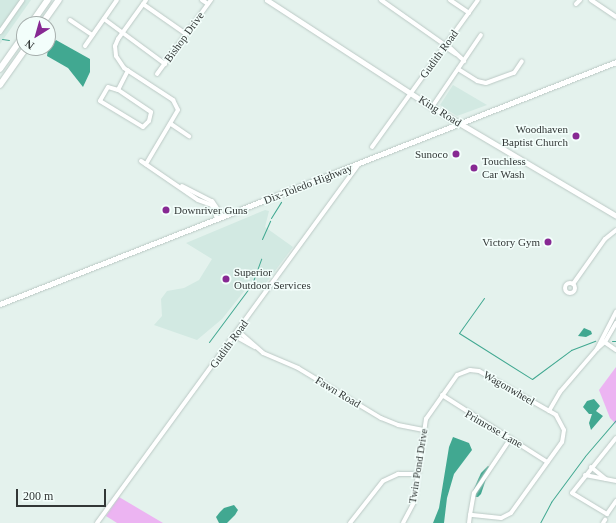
<!DOCTYPE html>
<style>
body{margin:0}
#map{position:relative;width:616px;height:523px;overflow:hidden;background:#e4f2ed;font-family:Georgia,serif}
div>[style]{position:absolute}
.built>*{inset:0;background:#d2e9e2}
.green>*{inset:0;background:#ecb4f2}
.water>*{inset:0;background:#41a891}
.stream>*{height:1px;margin:-0.5px;padding:0 0.5px;transform-origin:0.5px;border-radius:0.5px;background:#41a891}
.roads{filter:drop-shadow(0 0 1px #bbc9c5) drop-shadow(0 0 1px #bbc9c5)}
.minor>*{height:4px;margin:-2px;padding:0 2px;transform-origin:2px;border-radius:2px;background:#fff}
.minor>.ring{margin:-2px;padding:0;box-sizing:content-box;background:none;border:4px solid #fff;border-radius:50%}
.major>*{height:5px;margin:-2.5px;padding:0 2.5px;transform-origin:2.5px;border-radius:2.5px;background:#fff}
.highway>*{height:5.5px;margin:-2.75px;padding:0 2.75px;transform-origin:2.75px;border-radius:2.75px;background:#fff}
.dots>*{width:11px;height:11px;translate:-50% -50%;box-sizing:border-box;border:2px solid #f3fefb;border-radius:50%}
span{translate:-50% -50%;white-space:nowrap;text-align:center;line-height:1.15;-webkit-text-stroke:3px #f3fefb;paint-order:stroke}
.street-label{font-size:11px;color:#323736}
.poi-label{font-size:11px;color:#323736}
.right{translate:-100% -50%;text-align:right}
.left{translate:0 -50%;text-align:left}
.north{position:absolute;left:16px;top:16px;width:40px;height:40px;box-sizing:border-box;background:#f3fefb;border:1px solid #a6aeac;border-radius:50%;rotate:217deg;font-size:11px;font-weight:700;line-height:16px;text-align:center;color:#323736}
.north::after{content:'';display:block;margin:auto;width:14px;height:18px;background:#872993;clip-path:polygon(50% 0,100% 100%,50% 72%,0 100%)}
.scale{position:absolute;left:16px;top:489px;width:90px;height:18px;box-sizing:border-box;border:2px solid #323736;border-top:0;padding-left:5px;font-size:12px;line-height:14px;white-space:nowrap;color:#323736;-webkit-text-stroke:3px #f3fefb;paint-order:stroke}
</style>
<div id="map">
<div class="built">
<i style="clip-path:polygon(0 0,31px 0,0 44px)"></i>
<i style="clip-path:polygon(453px 85px,487px 105px,457px 116px,440px 105px)"></i>
<i style="clip-path:polygon(265px 210px,269px 211px,265px 227px,293px 247px,263px 287px,253px 280px,222px 319px,197px 340px,154px 325px,162px 316px,161px 299px,167px 291px,184px 288px,199px 280px,212px 259px,186px 243px)"></i>
</div>
<div class="green">
<i style="clip-path:polygon(616px 367px,616px 424px,610px 418px,599px 390px)"></i>
<i style="clip-path:polygon(119px 497px,163px 523px,117px 523px,106px 516px)"></i>
</div>
<div class="water">
<i style="clip-path:polygon(56px 40px,90px 59px,90px 72px,83px 87px,68px 68px,47px 56px,48px 49px)"></i>
<i style="clip-path:polygon(584px 328px,591px 331px,592px 334px,586px 337px,578px 336px)"></i>
<i style="clip-path:polygon(594px 399px,600px 406px,596px 411px,603px 416px,591px 430px,589px 423px,592px 414px,589px 414px,583px 407px,587px 401px)"></i>
<i style="clip-path:polygon(453px 437px,469px 443px,472px 450px,454px 474px,447px 498px,444px 523px,433px 523px,439px 508px,449px 447px)"></i>
<i style="clip-path:polygon(488px 466px,490px 467px,481px 494px,478px 497px,474px 497px,473px 491px,481px 473px)"></i>
<i style="clip-path:polygon(234px 505px,238px 510px,235px 515px,227px 523px,219px 523px,216px 517px,220px 512px,224px 508px)"></i>
</div>
<div class="stream">
<i style="left:2px;top:39px;width:7px;rotate:8deg"></i>
<i style="left:271px;top:218px;width:19px;rotate:-58deg"></i>
<i style="left:262px;top:239px;width:20px;rotate:-66deg"></i>
<i style="left:484px;top:298px;width:43px;rotate:125.5deg"></i>
<i style="left:459px;top:333px;width:86px;rotate:32.2deg"></i>
<i style="left:532px;top:379px;width:49px;rotate:-36.6deg"></i>
<i style="left:571px;top:350px;width:26px;rotate:-21deg"></i>
<i style="left:612px;top:341px;width:4px"></i>
<i style="left:209px;top:342px;width:72px;rotate:-53.4deg"></i>
<i style="left:252px;top:284px;width:27px;rotate:-70deg"></i>
<i style="left:540px;top:523px;width:24px;rotate:-62deg"></i>
<i style="left:551px;top:502px;width:57px;rotate:-53.5deg"></i>
<i style="left:585px;top:456px;width:48px;rotate:-49.3deg"></i>
</div>
<div class="roads">
<div class="minor">
<i style="left:146px;top:0;width:48px;rotate:125.7deg"></i>
<i style="left:118px;top:39px;width:8px;rotate:113deg"></i>
<i style="left:115px;top:46px;width:10px;rotate:84deg"></i>
<i style="left:116px;top:56px;width:14px;rotate:56deg"></i>
<i style="left:124px;top:68px;width:59px;rotate:33.1deg"></i>
<i style="left:173px;top:100px;width:11px;rotate:63deg"></i>
<i style="left:178px;top:110px;width:63px;rotate:120.7deg"></i>
<i style="left:202px;top:0;width:7px;rotate:34deg"></i>
<i style="left:381px;top:0;width:78px;rotate:35.1deg"></i>
<i style="left:450px;top:0;width:23px;rotate:34deg"></i>
<i style="left:591px;top:0;width:30px;rotate:34deg"></i>
<i style="left:143px;top:4px;width:52px;rotate:34.9deg"></i>
<i style="left:576px;top:4px;width:6px;rotate:-45deg"></i>
<i style="left:104px;top:19px;width:76px;rotate:36.4deg"></i>
<i style="left:70px;top:20px;width:27px;rotate:34deg"></i>
<i style="left:0;top:32px;width:39px;rotate:-55deg"></i>
<i style="left:446px;top:44px;width:25px;rotate:43deg"></i>
<i style="left:85px;top:46px;width:56px;rotate:-55.2deg"></i>
<i style="left:444px;top:46px;width:14px;rotate:34deg"></i>
<i style="left:458px;top:69px;width:22px;rotate:32deg"></i>
<i style="left:477px;top:81px;width:9px;rotate:13deg"></i>
<i style="left:486px;top:83px;width:30px;rotate:-20deg"></i>
<i style="left:514px;top:73px;width:14px;rotate:-56deg"></i>
<i style="left:157px;top:74px;width:92px;rotate:-53.9deg"></i>
<i style="left:118px;top:90px;width:10px;rotate:-163deg"></i>
<i style="left:108px;top:87px;width:16px;rotate:120deg"></i>
<i style="left:100px;top:101px;width:50px;rotate:31.2deg"></i>
<i style="left:143px;top:127px;width:8px;rotate:-45deg"></i>
<i style="left:149px;top:121px;width:9px;rotate:-77deg"></i>
<i style="left:151px;top:112px;width:40px;rotate:-146deg"></i>
<i style="left:118px;top:90px;width:22px;rotate:-63deg"></i>
<i style="left:432px;top:107px;width:87px;rotate:-55.8deg"></i>
<i style="left:171px;top:124px;width:22px;rotate:34deg"></i>
<i style="left:372px;top:147px;width:181px;rotate:-54.2deg"></i>
<i style="left:141px;top:161px;width:69px;rotate:34.4deg"></i>
<i style="left:198px;top:200px;width:15px;rotate:20deg"></i>
<i style="left:212px;top:205px;width:15px;rotate:70deg"></i>
<i style="left:182px;top:186px;width:34px;rotate:27deg"></i>
<i style="left:212px;top:201px;width:19px;rotate:55deg"></i>
<i class="ring" style="left:565px;top:283px;width:6px;height:6px"></i>
<i style="left:573px;top:284px;width:55px;rotate:-54.6deg"></i>
<i style="left:605px;top:239px;width:14px;rotate:-39deg"></i>
<i style="left:238px;top:331px;width:33px;rotate:41deg"></i>
<i style="left:263px;top:353px;width:38px;rotate:23deg"></i>
<i style="left:298px;top:368px;width:97px;rotate:31.1deg"></i>
<i style="left:381px;top:418px;width:18px;rotate:22deg"></i>
<i style="left:398px;top:425px;width:26px;rotate:11deg"></i>
<i style="left:235px;top:336px;width:23px;rotate:29deg"></i>
<i style="left:603px;top:341px;width:16px;rotate:35deg"></i>
<i style="left:598px;top:348px;width:9px;rotate:-41deg"></i>
<i style="left:605px;top:342px;width:22px;rotate:-60deg"></i>
<i style="left:442px;top:395px;width:125px;rotate:32.5deg"></i>
<i style="left:549px;top:411px;width:22px;rotate:-60deg"></i>
<i style="left:560px;top:392px;width:57px;rotate:-49.3deg"></i>
<i style="left:597px;top:349px;width:42px;rotate:-62.8deg"></i>
<i style="left:616px;top:438px;width:70px;rotate:128.7deg"></i>
<i style="left:572px;top:493px;width:41px;rotate:31deg"></i>
<i style="left:607px;top:514px;width:16px;rotate:-55deg"></i>
<i style="left:591px;top:467px;width:19px;rotate:39deg"></i>
<i style="left:585px;top:475px;width:32px;rotate:11deg"></i>
<i style="left:470px;top:515px;width:22px;rotate:-80deg"></i>
<i style="left:474px;top:493px;width:66px;rotate:-56.1deg"></i>
<i style="left:97px;top:523px;width:444px;rotate:-53.9deg"></i>
<i style="left:350px;top:523px;width:53px;rotate:-51.8deg"></i>
<i style="left:383px;top:481px;width:17px;rotate:-25deg"></i>
<i style="left:398px;top:474px;width:19px"></i>
<i style="left:403px;top:523px;width:24px;rotate:-62deg"></i>
<i style="left:414px;top:502px;width:84px;rotate:-81.8deg"></i>
<i style="left:426px;top:419px;width:54px;rotate:-54.8deg"></i>
<i style="left:457px;top:375px;width:14px;rotate:-21deg"></i>
<i style="left:470px;top:370px;width:9px;rotate:6deg"></i>
<i style="left:479px;top:371px;width:89px;rotate:29.7deg"></i>
<i style="left:556px;top:415px;width:17px;rotate:62deg"></i>
<i style="left:564px;top:430px;width:12px;rotate:99deg"></i>
<i style="left:562px;top:442px;width:87px;rotate:125.7deg"></i>
<i style="left:511px;top:513px;width:11px;rotate:153deg"></i>
<i style="left:501px;top:518px;width:31px;rotate:-174deg"></i>
<i style="left:470px;top:515px;width:8px;rotate:97deg"></i>
<i style="left:603px;top:523px;width:4px;rotate:-56deg"></i>
</div>
<div class="major">
<i style="left:267px;top:0;width:197px;rotate:33deg"></i>
<i style="left:432px;top:107px;width:214px;rotate:30.6deg"></i>
<i style="left:0;top:304px;width:662px;rotate:-21.45deg"></i>
</div>
<div class="highway">
<i style="left:31px;top:24px;width:29px;rotate:-55deg"></i>
<i style="left:42px;top:24px;width:29px;rotate:-55deg"></i>
<i style="left:0;top:69px;width:42px;rotate:-54.8deg"></i>
<i style="left:0;top:85px;width:45px;rotate:-54.9deg"></i>
</div>
</div>
<div class="dots">
<i style="left:576px;top:136px;background:#872993"></i>
<i style="left:456px;top:154px;background:#872993"></i>
<i style="left:474px;top:168px;background:#872993"></i>
<i style="left:166px;top:210px;background:#872993"></i>
<i style="left:548px;top:242px;background:#872993"></i>
<i style="left:226px;top:279px;background:#872993"></i>
</div>
<div class="street-label">
<span style="left:184px;top:37px;rotate:-54deg">Bishop Drive</span>
<span style="left:439px;top:54px;rotate:-54deg">Gudith Road</span>
<span style="left:440px;top:111px;rotate:32deg">King Road</span>
<span style="left:308px;top:184px;rotate:-21deg">Dix-Toledo Highway</span>
<span style="left:229px;top:344px;rotate:-54deg">Gudith Road</span>
<span style="left:509px;top:388px;rotate:30deg">Wagonwheel</span>
<span style="left:338px;top:392px;rotate:31deg">Fawn Road</span>
<span style="left:494px;top:429px;rotate:30deg">Primrose Lane</span>
<span style="left:418px;top:466px;rotate:-81deg">Twin Pond Drive</span>
</div>
<div class="poi-label">
<span class="right" style="left:568px;top:136px">Woodhaven<br>Baptist Church</span>
<span class="right" style="left:448px;top:154px">Sunoco</span>
<span class="left" style="left:482px;top:168px">Touchless<br>Car Wash</span>
<span class="left" style="left:174px;top:210px">Downriver Guns</span>
<span class="right" style="left:540px;top:242px">Victory Gym</span>
<span class="left" style="left:234px;top:279px">Superior<br>Outdoor Services</span>
</div>
<div class="north">N</div>
<div class="scale">200 m</div>
</div>
